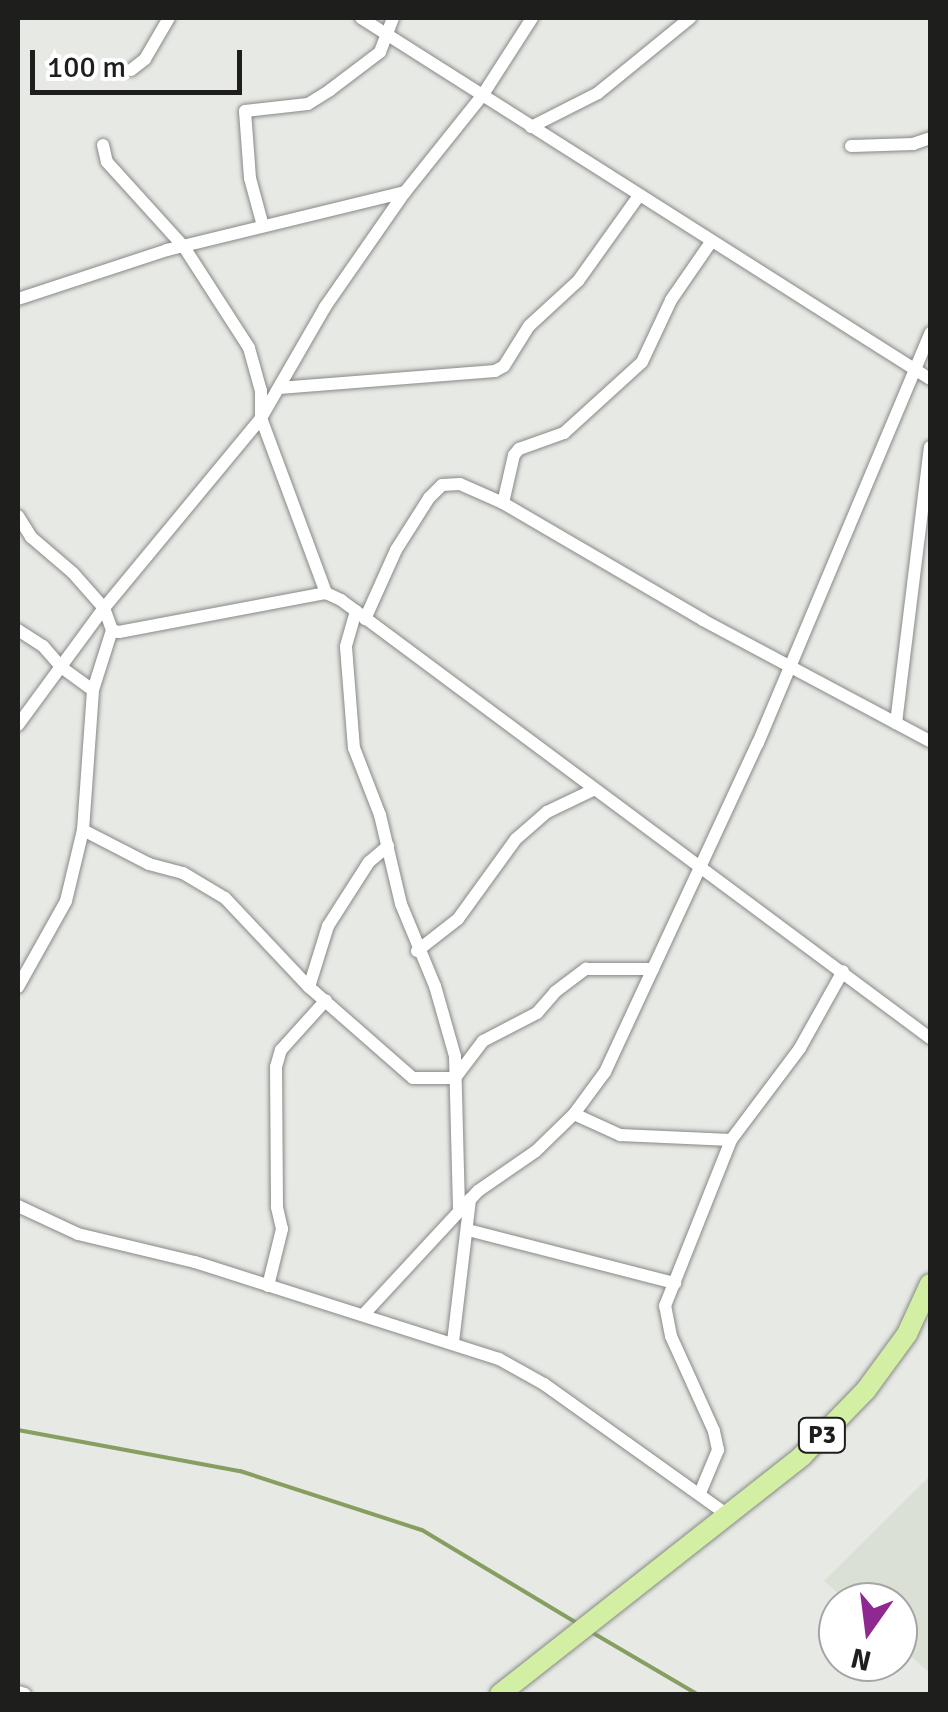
<!DOCTYPE html>
<style>
body{margin:0}
#map{position:relative;width:948px;height:1712px;overflow:hidden;background:#e7e9e5;font-family:Signika,sans-serif}
div>[style]{position:absolute}
.built>*{inset:0;background:#dbe0d5}
.stream>*{height:4px;margin:-2px;padding:0 2px;transform-origin:2px;border-radius:2px;background:#869f61}
.roads{filter:drop-shadow(0 0 2px #878985) drop-shadow(0 0 2px #878985)}
.street>*{height:12px;margin:-6px;padding:0 6px;transform-origin:6px;border-radius:6px;background:#fff}
.primary>*{height:20px;margin:-10px;padding:0 10px;transform-origin:10px;border-radius:10px;background:#d3efa3}
span{translate:-50% -50%;white-space:nowrap;text-align:center;line-height:1.15;-webkit-text-stroke:8px #fff;paint-order:stroke}
.shield-label span{padding:2px 8px;background:#fff;border:2px solid;border-radius:8px;-webkit-text-stroke-width:0}
.shield-label{font-size:25px;color:#1e1f1d;font-weight:700}
.frame{position:absolute;inset:0;border:20px solid #1e1f1d;pointer-events:none}
.north{position:absolute;left:818px;top:1582px;width:100px;height:100px;box-sizing:border-box;background:#fff;border:2px solid #a5a5a5;border-radius:50%;rotate:194deg;font-size:28px;font-weight:700;line-height:40px;text-align:center;color:#1e1f1d}
.north::after{content:'';display:block;margin:auto;width:35px;height:45px;background:#8d2990;clip-path:polygon(50% 0,100% 100%,50% 72%,0 100%)}
.scale{position:absolute;left:30px;top:50px;width:212px;height:45px;box-sizing:border-box;border:5px solid #1e1f1d;border-top:0;padding-left:12px;font-size:30px;line-height:35px;white-space:nowrap;color:#1e1f1d;-webkit-text-stroke:8px #fff;paint-order:stroke}
</style>
<div id="map">
<div class="built">
<i style="clip-path:polygon(930px 1476px,930px 1673px,898px 1645px,898px 1602px,848px 1602px,824px 1581px)"></i>
</div>
<div class="stream">
<i style="left:18px;top:1430px;width:226px;rotate:10.5deg"></i>
<i style="left:240px;top:1471px;width:191px;rotate:18deg"></i>
<i style="left:422px;top:1530px;width:181px;rotate:31deg"></i>
<i style="left:593px;top:1633px;width:121px;rotate:30.4deg"></i>
</div>
<div class="roads">
<div class="street">
<i style="left:361px;top:18px;width:674px;rotate:32.39deg"></i>
<i style="left:131px;top:70px;width:18px;rotate:-38deg"></i>
<i style="left:145px;top:59px;width:48px;rotate:-59.7deg"></i>
<i style="left:531px;top:127px;width:75px;rotate:-26.9deg"></i>
<i style="left:598px;top:93px;width:119px;rotate:-39.2deg"></i>
<i style="left:103px;top:145px;width:17px;rotate:77deg"></i>
<i style="left:107px;top:162px;width:115px;rotate:47.8deg"></i>
<i style="left:184px;top:247px;width:120px;rotate:57.2deg"></i>
<i style="left:249px;top:348px;width:45px;rotate:74.4deg"></i>
<i style="left:261px;top:391px;width:27px;rotate:90deg"></i>
<i style="left:261px;top:418px;width:187px;rotate:69.6deg"></i>
<i style="left:851px;top:146px;width:62px;rotate:-1.8deg"></i>
<i style="left:913px;top:144px;width:18px;rotate:-19deg"></i>
<i style="left:263px;top:226px;width:50px;rotate:-105.2deg"></i>
<i style="left:250px;top:178px;width:67px;rotate:-94.3deg"></i>
<i style="left:245px;top:111px;width:63px;rotate:-6.3deg"></i>
<i style="left:308px;top:104px;width:26px;rotate:-32deg"></i>
<i style="left:330px;top:90px;width:63px;rotate:-37.2deg"></i>
<i style="left:380px;top:52px;width:36px;rotate:-69deg"></i>
<i style="left:18px;top:299px;width:157px;rotate:-18.2deg"></i>
<i style="left:167px;top:250px;width:245px;rotate:-13.7deg"></i>
<i style="left:279px;top:388px;width:217px;rotate:-4.5deg"></i>
<i style="left:495px;top:371px;width:10px;rotate:-29deg"></i>
<i style="left:504px;top:366px;width:47px;rotate:-58deg"></i>
<i style="left:529px;top:326px;width:67px;rotate:-42.6deg"></i>
<i style="left:578px;top:281px;width:103px;rotate:-54.5deg"></i>
<i style="left:503px;top:503px;width:49px;rotate:-77.1deg"></i>
<i style="left:514px;top:455px;width:8px;rotate:-50deg"></i>
<i style="left:519px;top:449px;width:48px;rotate:-19.6deg"></i>
<i style="left:564px;top:433px;width:105px;rotate:-42.3deg"></i>
<i style="left:642px;top:362px;width:68px;rotate:-64.9deg"></i>
<i style="left:671px;top:300px;width:70px;rotate:-55.4deg"></i>
<i style="left:18px;top:516px;width:25px;rotate:58deg"></i>
<i style="left:31px;top:537px;width:55px;rotate:40.6deg"></i>
<i style="left:73px;top:573px;width:47px;rotate:48.5deg"></i>
<i style="left:104px;top:608px;width:23px;rotate:70deg"></i>
<i style="left:112px;top:630px;width:7px;rotate:16deg"></i>
<i style="left:119px;top:632px;width:211px;rotate:-10.7deg"></i>
<i style="left:326px;top:593px;width:17px;rotate:25deg"></i>
<i style="left:341px;top:600px;width:734px;rotate:36.64deg"></i>
<i style="left:356px;top:611px;width:37px;rotate:106deg"></i>
<i style="left:346px;top:647px;width:101px;rotate:85.5deg"></i>
<i style="left:354px;top:748px;width:72px;rotate:68.8deg"></i>
<i style="left:380px;top:815px;width:91px;rotate:76.7deg"></i>
<i style="left:401px;top:904px;width:89px;rotate:67.5deg"></i>
<i style="left:435px;top:986px;width:73px;rotate:74.1deg"></i>
<i style="left:455px;top:1056px;width:155px;rotate:88.5deg"></i>
<i style="left:365px;top:619px;width:76px;rotate:-65.8deg"></i>
<i style="left:396px;top:550px;width:62px;rotate:-57.6deg"></i>
<i style="left:429px;top:498px;width:18px;rotate:-45deg"></i>
<i style="left:442px;top:485px;width:18px;rotate:-3deg"></i>
<i style="left:460px;top:484px;width:47px;rotate:23.8deg"></i>
<i style="left:503px;top:503px;width:232px;rotate:30.3deg"></i>
<i style="left:703px;top:620px;width:257px;rotate:28.1deg"></i>
<i style="left:18px;top:630px;width:30px;rotate:33deg"></i>
<i style="left:43px;top:646px;width:28px;rotate:49deg"></i>
<i style="left:61px;top:667px;width:39px;rotate:36deg"></i>
<i style="left:896px;top:723px;width:278px;rotate:-83deg"></i>
<i style="left:18px;top:725px;width:145px;rotate:-53.7deg"></i>
<i style="left:104px;top:608px;width:246px;rotate:-50.4deg"></i>
<i style="left:261px;top:418px;width:128px;rotate:-60deg"></i>
<i style="left:325px;top:307px;width:140px;rotate:-55.2deg"></i>
<i style="left:405px;top:192px;width:123px;rotate:-51.3deg"></i>
<i style="left:482px;top:96px;width:93px;rotate:-57.3deg"></i>
<i style="left:83px;top:830px;width:74px;rotate:27.3deg"></i>
<i style="left:149px;top:864px;width:35px;rotate:15deg"></i>
<i style="left:183px;top:873px;width:49px;rotate:30.8deg"></i>
<i style="left:225px;top:898px;width:122px;rotate:46.7deg"></i>
<i style="left:309px;top:987px;width:138px;rotate:41.2deg"></i>
<i style="left:413px;top:1078px;width:42px"></i>
<i style="left:455px;top:1078px;width:46px;rotate:-52.9deg"></i>
<i style="left:483px;top:1041px;width:61px;rotate:-27.4deg"></i>
<i style="left:537px;top:1013px;width:28px;rotate:-49deg"></i>
<i style="left:555px;top:992px;width:39px;rotate:-37deg"></i>
<i style="left:586px;top:969px;width:67px"></i>
<i style="left:417px;top:951px;width:52px;rotate:-38deg"></i>
<i style="left:458px;top:919px;width:99px;rotate:-54.1deg"></i>
<i style="left:516px;top:839px;width:41px;rotate:-41.1deg"></i>
<i style="left:547px;top:812px;width:53px;rotate:-25.6deg"></i>
<i style="left:18px;top:987px;width:98px;rotate:-60.8deg"></i>
<i style="left:66px;top:901px;width:73px;rotate:-76.5deg"></i>
<i style="left:83px;top:830px;width:140px;rotate:-85.9deg"></i>
<i style="left:93px;top:690px;width:63px;rotate:-72.4deg"></i>
<i style="left:309px;top:987px;width:64px;rotate:-72.7deg"></i>
<i style="left:328px;top:926px;width:76px;rotate:-57.4deg"></i>
<i style="left:369px;top:862px;width:25px;rotate:-40deg"></i>
<i style="left:574px;top:1114px;width:51px;rotate:24.5deg"></i>
<i style="left:620px;top:1135px;width:111px;rotate:2.6deg"></i>
<i style="left:18px;top:1206px;width:66px;rotate:25deg"></i>
<i style="left:78px;top:1234px;width:120px;rotate:13.5deg"></i>
<i style="left:195px;top:1262px;width:319px;rotate:17.7deg"></i>
<i style="left:499px;top:1359px;width:51px;rotate:29.1deg"></i>
<i style="left:544px;top:1384px;width:227px;rotate:35.5deg"></i>
<i style="left:468px;top:1230px;width:214px;rotate:14.4deg"></i>
<i style="left:268px;top:1286px;width:59px;rotate:-76.2deg"></i>
<i style="left:282px;top:1229px;width:23px;rotate:-103deg"></i>
<i style="left:277px;top:1207px;width:140px;rotate:-90.4deg"></i>
<i style="left:276px;top:1067px;width:18px;rotate:-74deg"></i>
<i style="left:281px;top:1050px;width:67px;rotate:-48deg"></i>
<i style="left:365px;top:1313px;width:166px;rotate:-47.2deg"></i>
<i style="left:478px;top:1191px;width:70px;rotate:-34.6deg"></i>
<i style="left:536px;top:1151px;width:53px;rotate:-44.2deg"></i>
<i style="left:574px;top:1114px;width:52px;rotate:-53.6deg"></i>
<i style="left:605px;top:1072px;width:363px;rotate:-65.1deg"></i>
<i style="left:758px;top:743px;width:445px;rotate:-67.2deg"></i>
<i style="left:453px;top:1342px;width:144px;rotate:-83.2deg"></i>
<i style="left:700px;top:1493px;width:47px;rotate:-67.3deg"></i>
<i style="left:718px;top:1450px;width:19px;rotate:-102deg"></i>
<i style="left:714px;top:1431px;width:104px;rotate:-114.4deg"></i>
<i style="left:671px;top:1336px;width:31px;rotate:-101deg"></i>
<i style="left:665px;top:1306px;width:179px;rotate:-68.3deg"></i>
<i style="left:731px;top:1140px;width:115px;rotate:-53.1deg"></i>
<i style="left:800px;top:1048px;width:88px;rotate:-60.8deg"></i>
<i style="left:18px;top:1692px;width:7px;rotate:16deg"></i>
</div>
<div class="primary">
<i style="left:500px;top:1694px;width:385px;rotate:-38.2deg"></i>
<i style="left:802px;top:1456px;width:92px;rotate:-45.9deg"></i>
<i style="left:866px;top:1390px;width:69px;rotate:-53.8deg"></i>
<i style="left:907px;top:1334px;width:55px;rotate:-65.3deg"></i>
</div>
</div>
<div class="shield-label">
<span style="left:822px;top:1435px">P3</span>
</div>
<div class="frame"></div>
<div class="north">N</div>
<div class="scale">100 m</div>
</div>
